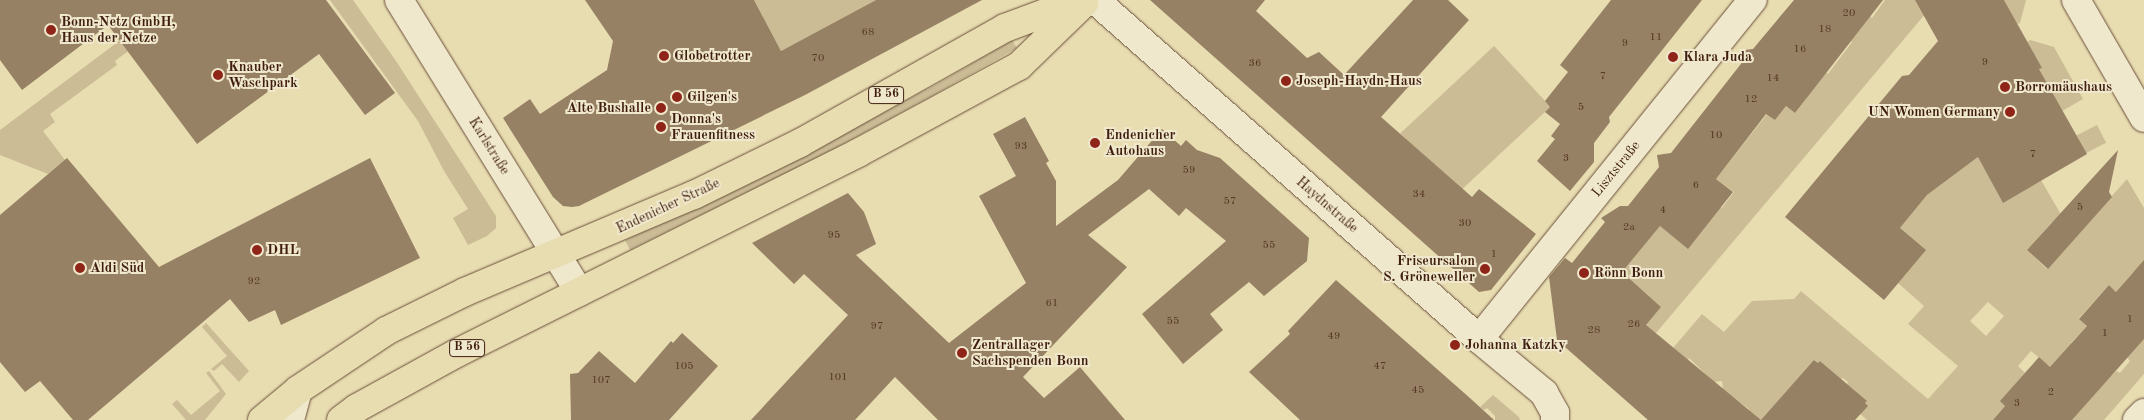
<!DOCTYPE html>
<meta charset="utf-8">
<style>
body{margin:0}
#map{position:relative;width:2144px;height:420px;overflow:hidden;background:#e8dcb1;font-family:"Old Standard TT",serif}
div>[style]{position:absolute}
.green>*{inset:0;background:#cbbc96;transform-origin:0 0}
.building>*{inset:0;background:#978164}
.roads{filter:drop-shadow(0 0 1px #694e38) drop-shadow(0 0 1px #694e38)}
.minor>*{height:28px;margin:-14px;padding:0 14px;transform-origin:14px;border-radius:14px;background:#f0e8cc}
.major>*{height:28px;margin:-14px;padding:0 14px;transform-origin:14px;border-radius:14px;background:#e8dcb1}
.dots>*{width:14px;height:14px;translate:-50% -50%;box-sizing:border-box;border:2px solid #f0e8cc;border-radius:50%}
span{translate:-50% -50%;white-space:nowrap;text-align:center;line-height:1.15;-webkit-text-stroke:4px #f0e8cc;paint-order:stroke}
.number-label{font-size:11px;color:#553725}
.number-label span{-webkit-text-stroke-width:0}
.shield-label span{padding:1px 4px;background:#f0e8cc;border:1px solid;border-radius:4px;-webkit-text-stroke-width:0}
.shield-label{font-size:12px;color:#3f1e10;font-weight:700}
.poi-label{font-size:14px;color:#3f1e10;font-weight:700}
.left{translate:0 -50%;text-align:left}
.right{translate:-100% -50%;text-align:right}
.street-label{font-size:14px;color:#3f1e10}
</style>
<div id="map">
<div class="green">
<i style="clip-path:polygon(174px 0,196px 0,115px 61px,117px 65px,50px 114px,55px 122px,43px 131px,65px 160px,48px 174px,0 155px,0 130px)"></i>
<i style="clip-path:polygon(330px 0,353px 0,396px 61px,496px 216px,496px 228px,487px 236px,468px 245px,453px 218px,468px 209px,444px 171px,418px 121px)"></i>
<i style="clip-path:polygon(754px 0,876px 0,781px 51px)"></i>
<i style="clip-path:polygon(1885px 0,1937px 0,1640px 352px,1630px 344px,1661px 307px,1633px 282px,1594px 303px,1660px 226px,1688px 248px,1712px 201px,1722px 208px,1734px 192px,1716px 179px,1767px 114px,1775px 120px,1786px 106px,1795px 113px,1807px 98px,1809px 60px,1828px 74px,1852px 42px,1843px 35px,1862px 10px,1872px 18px)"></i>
<i style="clip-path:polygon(2004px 0,2026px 0,2020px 23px,2017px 24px)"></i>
<i style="clip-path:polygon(1012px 40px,1017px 48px,939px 92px,834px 149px,630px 250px,625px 240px,730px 192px,830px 141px,935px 85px)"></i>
<i style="clip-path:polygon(2030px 40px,2054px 47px,2083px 99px,2062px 111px,2039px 69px,2041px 68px,2027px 42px)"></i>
<i style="left:1494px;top:46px;width:83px;height:128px;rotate:47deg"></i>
<i style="left:2097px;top:125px;width:20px;height:23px;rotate:63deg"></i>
<i style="clip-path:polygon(evenodd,1978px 157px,2041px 180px,2063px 218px,2051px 223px,2027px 250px,2047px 269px,2127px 179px,2144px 208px,2144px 282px,2133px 272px,2116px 292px,2109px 285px,2079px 318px,2087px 326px,2071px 343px,2110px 377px,2116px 371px,2120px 373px,2130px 361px,2127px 357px,2144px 339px,2144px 374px,2104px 420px,2072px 420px,2089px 400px,2031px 351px,2018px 366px,2025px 373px,2001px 401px,2005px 406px,1993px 420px,1867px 420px,1860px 414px,1866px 401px,1847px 384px,1848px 382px,1843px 378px,1841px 379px,1820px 361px,1818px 363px,1815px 360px,1763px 420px,1758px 420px,1747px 411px,1749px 409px,1723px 390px,1722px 381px,1714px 382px,1689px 358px,1688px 360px,1673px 348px,1702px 314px,1724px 332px,1752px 301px,1794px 299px,1801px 291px,1928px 399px,1958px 366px,1908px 324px,1924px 306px,1898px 283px,1900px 228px,1927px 195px,1978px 157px,1988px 302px,2004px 316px,1986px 336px,1970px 321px,1988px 302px)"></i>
<i style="clip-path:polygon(206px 323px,249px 371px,239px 382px,222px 364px,214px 371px,211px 369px,227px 356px,202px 327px)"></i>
<i style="clip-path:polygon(209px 371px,226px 394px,205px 420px,186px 420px,172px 404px,177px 400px,191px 415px,220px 391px,206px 373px)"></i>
<i style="clip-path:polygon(1493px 395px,1519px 417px,1520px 420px,1495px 420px,1495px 416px,1487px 408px,1484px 410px,1480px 407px)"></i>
</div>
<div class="building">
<i style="clip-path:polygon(0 0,326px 0,395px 93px,365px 115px,319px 54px,197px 144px,108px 25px,22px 90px,0 60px)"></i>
<i style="clip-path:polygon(585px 0,754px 0,781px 51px,876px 0,982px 0,805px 95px,579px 206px,572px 207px,563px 206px,553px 197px,503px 118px,530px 99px,540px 114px,607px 70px,613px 41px)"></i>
<i style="clip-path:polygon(1150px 0,1265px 0,1256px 11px,1307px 58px,1319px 52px,1344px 75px,1413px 0,1448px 0,1469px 20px,1381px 117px,1472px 197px,1479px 189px,1536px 234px,1491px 290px,1479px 292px)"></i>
<i style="clip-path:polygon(1611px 0,1702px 0,1609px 117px,1610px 122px,1594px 143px,1594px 162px,1570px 191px,1537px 161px,1555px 139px,1551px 136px,1560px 124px,1545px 112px,1550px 107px,1545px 101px,1568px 72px,1560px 65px)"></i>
<i style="clip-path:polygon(1794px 0,1883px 0,1795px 113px,1786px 106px,1775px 120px,1766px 114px,1716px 179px,1733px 192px,1688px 249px,1660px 226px,1622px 272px,1661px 307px,1646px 325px,1761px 420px,1814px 360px,1818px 363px,1820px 361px,1847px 384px,1867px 401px,1865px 403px,1868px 406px,1855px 420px,1648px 420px,1557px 340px,1549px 277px,1565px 258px,1572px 263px,1605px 222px,1601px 218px,1620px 206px,1628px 206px,1659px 167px,1657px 155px,1671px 153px,1744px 60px,1744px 50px,1753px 49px)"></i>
<i style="clip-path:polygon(1915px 0,2004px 0,2042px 68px,2039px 69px,2087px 154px,2003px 203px,1978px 157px,1927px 195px,1900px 228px,1926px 250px,1884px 300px,1785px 217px,1902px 76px,1909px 75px,1938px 41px)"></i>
<i style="clip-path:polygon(1025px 117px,1049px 161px,1046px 163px,1056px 181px,1056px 226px,1118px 180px,1162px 129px,1181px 146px,1186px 140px,1197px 150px,1220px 158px,1309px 238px,1307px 261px,1264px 296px,1249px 282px,1210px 314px,1223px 330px,1183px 364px,1142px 314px,1226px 241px,1186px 208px,1179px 216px,1149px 189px,1088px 235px,1127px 267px,1023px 377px,1044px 398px,1080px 367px,1125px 420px,938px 420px,895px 377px,855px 420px,751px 420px,848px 315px,804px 274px,794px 284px,752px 243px,848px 193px,864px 212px,876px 244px,856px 255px,949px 343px,1026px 283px,979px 196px,1016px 176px,993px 134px)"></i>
<i style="clip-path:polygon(2118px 150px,2109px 192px,2112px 197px,2048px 269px,2027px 250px)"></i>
<i style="clip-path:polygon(67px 158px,159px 267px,370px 158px,420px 258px,281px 325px,275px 310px,249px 322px,230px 299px,88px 420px,73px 420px,40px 381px,25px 392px,0 362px,0 215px)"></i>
<i style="clip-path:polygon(2144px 260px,2144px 339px,2072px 420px,1993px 420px,2005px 406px,2000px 401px,2039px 357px,2050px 367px,2087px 326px,2079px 319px,2109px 285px,2116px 292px)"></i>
<i style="clip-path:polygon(1336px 280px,1471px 399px,1494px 420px,1300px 420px,1249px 372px,1290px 334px,1288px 331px)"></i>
<i style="clip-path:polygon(682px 333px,718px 366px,669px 420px,571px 420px,570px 374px,578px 373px,599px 351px,635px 383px,671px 341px,673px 343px)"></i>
</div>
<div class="roads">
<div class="minor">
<i style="left:399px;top:0;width:343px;rotate:58.3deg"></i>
<i style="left:1095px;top:0;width:512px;rotate:41.44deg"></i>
<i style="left:1479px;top:339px;width:85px;rotate:39.7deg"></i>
<i style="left:1544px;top:393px;width:23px;rotate:61deg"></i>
<i style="left:1555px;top:413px;width:7px;rotate:90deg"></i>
<i style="left:2076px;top:0;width:136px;rotate:60deg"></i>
<i style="left:1479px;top:339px;width:436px;rotate:-51.1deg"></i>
<i style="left:290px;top:420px;width:31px;rotate:-75deg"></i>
<i style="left:2137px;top:420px;width:10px;rotate:-45deg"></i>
</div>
<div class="major">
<i style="left:262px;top:420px;width:47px;rotate:-39.8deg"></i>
<i style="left:298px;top:390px;width:106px;rotate:-33.8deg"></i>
<i style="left:386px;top:331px;width:88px;rotate:-26.3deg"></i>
<i style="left:465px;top:292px;width:249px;rotate:-23deg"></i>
<i style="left:694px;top:195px;width:118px;rotate:-26.1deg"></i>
<i style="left:800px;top:143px;width:235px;rotate:-29.3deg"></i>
<i style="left:1005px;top:28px;width:80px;rotate:-20.5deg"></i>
<i style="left:341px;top:420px;width:20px;rotate:-37deg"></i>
<i style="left:357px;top:408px;width:114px;rotate:-28.8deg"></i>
<i style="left:457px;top:353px;width:448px;rotate:-26.5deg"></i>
<i style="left:858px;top:153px;width:183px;rotate:-28.4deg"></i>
<i style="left:1019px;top:66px;width:91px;rotate:-44.1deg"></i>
</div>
</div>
<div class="dots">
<i style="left:51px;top:30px;background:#8f2418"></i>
<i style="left:664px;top:56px;background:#8f2418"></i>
<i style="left:1673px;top:57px;background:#8f2418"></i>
<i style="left:218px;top:75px;background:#8f2418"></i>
<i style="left:1286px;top:81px;background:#8f2418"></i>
<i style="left:2005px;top:87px;background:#8f2418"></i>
<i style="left:677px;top:97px;background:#8f2418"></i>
<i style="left:661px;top:108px;background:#8f2418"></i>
<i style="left:2010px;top:112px;background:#8f2418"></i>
<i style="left:661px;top:127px;background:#8f2418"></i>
<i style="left:1095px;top:143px;background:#8f2418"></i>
<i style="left:257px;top:250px;background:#8f2418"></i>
<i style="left:80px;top:268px;background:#8f2418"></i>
<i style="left:1485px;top:269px;background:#8f2418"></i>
<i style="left:1584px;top:273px;background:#8f2418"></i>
<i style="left:1455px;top:345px;background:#8f2418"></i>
<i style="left:962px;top:353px;background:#8f2418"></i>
</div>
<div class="number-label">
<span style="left:1849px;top:14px">20</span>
<span style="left:1825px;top:30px">18</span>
<span style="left:868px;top:33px">68</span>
<span style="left:1656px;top:38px">11</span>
<span style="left:1625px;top:44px">9</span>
<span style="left:1800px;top:50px">16</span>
<span style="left:818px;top:59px">70</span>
<span style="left:1985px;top:63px">9</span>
<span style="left:1255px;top:64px">36</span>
<span style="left:1603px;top:77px">7</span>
<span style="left:1773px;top:79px">14</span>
<span style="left:1751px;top:100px">12</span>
<span style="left:1581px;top:108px">5</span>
<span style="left:1716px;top:136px">10</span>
<span style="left:1021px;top:147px">93</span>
<span style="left:2033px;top:155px">7</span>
<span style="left:1566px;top:159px">3</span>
<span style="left:1189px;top:171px">59</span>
<span style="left:1696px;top:186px">6</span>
<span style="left:1419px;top:195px">34</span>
<span style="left:1230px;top:202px">57</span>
<span style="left:2080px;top:208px">5</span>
<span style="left:1663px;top:211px">4</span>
<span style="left:1465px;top:224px">30</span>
<span style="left:1629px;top:228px">2a</span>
<span style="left:834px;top:236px">95</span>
<span style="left:1269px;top:246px">55</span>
<span style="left:1494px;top:255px">1</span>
<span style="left:254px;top:282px">92</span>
<span style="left:1052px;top:304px">61</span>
<span style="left:2130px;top:320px">1</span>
<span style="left:1173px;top:322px">55</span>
<span style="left:1634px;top:325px">26</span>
<span style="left:877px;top:327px">97</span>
<span style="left:1594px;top:331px">28</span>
<span style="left:2105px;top:334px">1</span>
<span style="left:1334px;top:337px">49</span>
<span style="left:684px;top:367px">105</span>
<span style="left:1380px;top:367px">47</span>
<span style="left:838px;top:378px">101</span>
<span style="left:601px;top:381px">107</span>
<span style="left:1418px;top:391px">45</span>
<span style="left:2051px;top:393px">2</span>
<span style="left:2017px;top:404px">3</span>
</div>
<div class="shield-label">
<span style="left:886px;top:95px">B 56</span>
<span style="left:467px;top:348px">B 56</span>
</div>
<div class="poi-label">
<span class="left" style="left:61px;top:30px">Bonn-Netz GmbH,<br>Haus der Netze</span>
<span class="left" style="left:674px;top:56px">Globetrotter</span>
<span class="left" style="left:1683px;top:57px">Klara Juda</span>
<span class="left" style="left:228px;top:75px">Knauber<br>Waschpark</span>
<span class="left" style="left:1296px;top:81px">Joseph-Haydn-Haus</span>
<span class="left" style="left:2015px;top:87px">Borromäushaus</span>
<span class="left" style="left:687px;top:97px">Gilgen's</span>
<span class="right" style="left:651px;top:108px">Alte Bushalle</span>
<span class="right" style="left:2000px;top:112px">UN Women Germany</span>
<span class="left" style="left:671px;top:127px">Donna's<br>Frauenfitness</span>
<span class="left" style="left:1105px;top:143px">Endenicher<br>Autohaus</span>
<span class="left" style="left:267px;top:250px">DHL</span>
<span class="right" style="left:1475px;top:269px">Friseursalon<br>S. Gröneweller</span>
<span class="left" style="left:90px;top:268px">Aldi Süd</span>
<span class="left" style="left:1594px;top:273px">Rönn Bonn</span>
<span class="left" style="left:972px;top:353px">Zentrallager<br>Sachspenden Bonn</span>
<span class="left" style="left:1465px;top:345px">Johanna Katzky</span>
</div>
<div class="street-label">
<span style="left:489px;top:146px;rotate:58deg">Karlstraße</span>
<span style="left:1616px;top:169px;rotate:-51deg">Lisztstraße</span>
<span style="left:1327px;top:205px;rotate:41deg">Haydnstraße</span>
<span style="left:668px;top:206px;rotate:-25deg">Endenicher Straße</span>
</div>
</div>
